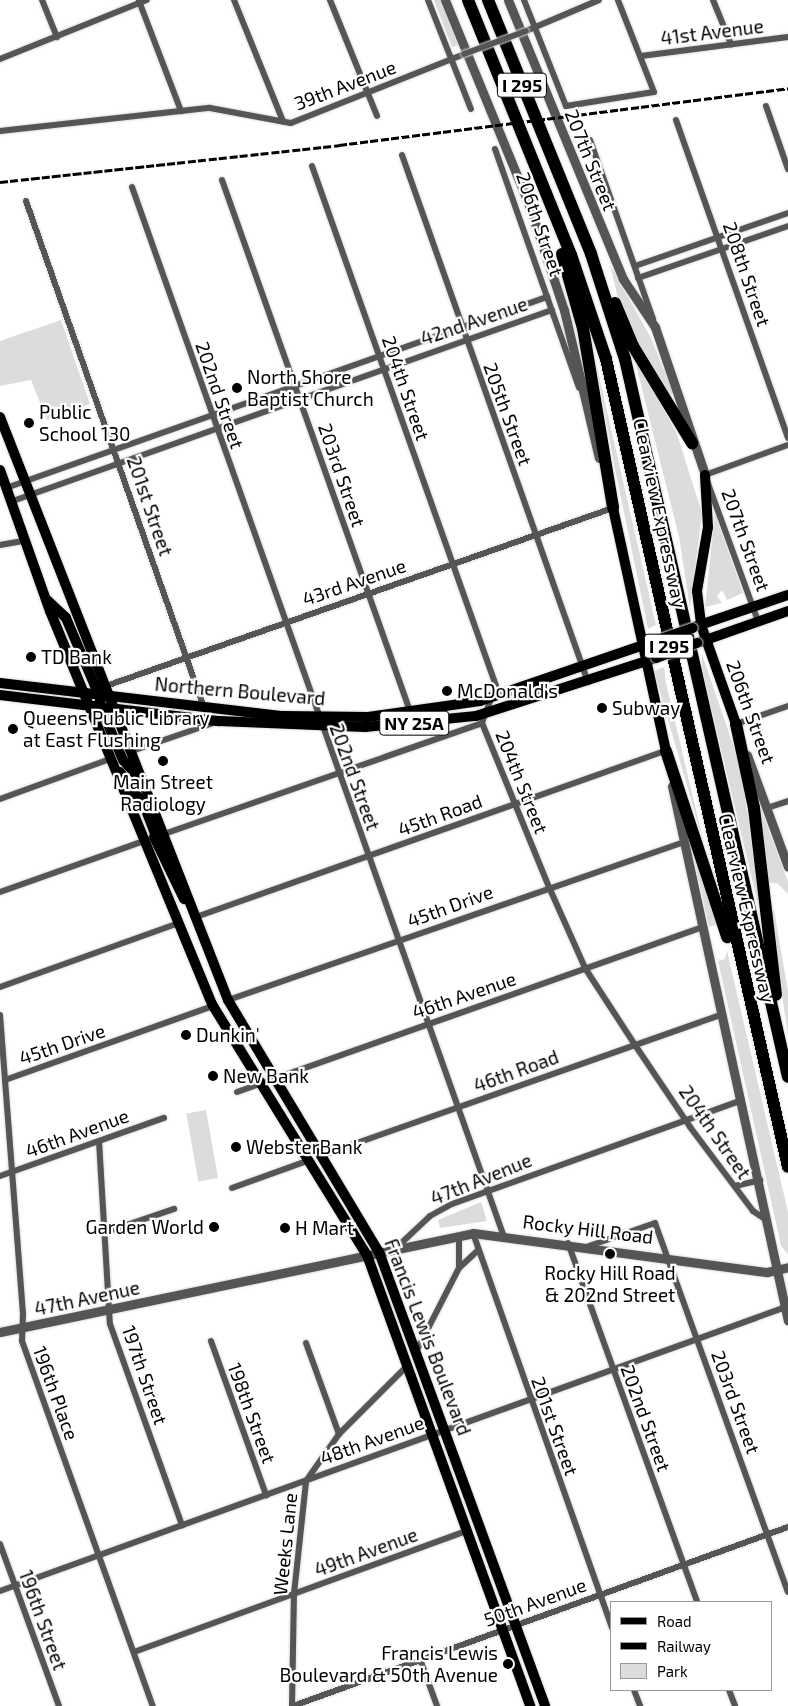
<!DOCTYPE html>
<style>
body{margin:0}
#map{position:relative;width:788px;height:1706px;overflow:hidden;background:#fff;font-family:"Exo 2",sans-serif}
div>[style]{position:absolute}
.green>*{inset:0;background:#dcdcdc;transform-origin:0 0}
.roads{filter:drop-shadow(0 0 1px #dbdbdb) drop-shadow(0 0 1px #dbdbdb)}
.minor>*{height:6px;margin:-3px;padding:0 3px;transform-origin:3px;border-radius:3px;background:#555}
.tertiary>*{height:9px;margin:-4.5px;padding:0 4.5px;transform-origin:4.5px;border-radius:4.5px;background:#555}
.primary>*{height:10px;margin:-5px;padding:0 5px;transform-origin:5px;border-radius:5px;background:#000}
.motorway>*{height:12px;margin:-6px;padding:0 6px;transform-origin:6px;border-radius:6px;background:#000}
.rail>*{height:2.5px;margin-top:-1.25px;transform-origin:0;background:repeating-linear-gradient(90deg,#000 0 8px,transparent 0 10.5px)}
.bridges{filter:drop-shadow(0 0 1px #dbdbdb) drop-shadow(0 0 1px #dbdbdb)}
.minor-bridge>*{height:6px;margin:-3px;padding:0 3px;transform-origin:3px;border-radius:3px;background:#555}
.primary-bridge>*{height:10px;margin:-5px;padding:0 5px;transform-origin:5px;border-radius:5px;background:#000}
.dots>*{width:14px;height:14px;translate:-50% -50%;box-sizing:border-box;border:2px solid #fff;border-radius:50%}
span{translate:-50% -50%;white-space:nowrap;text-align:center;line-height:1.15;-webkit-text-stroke:4.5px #fff;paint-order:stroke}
.shield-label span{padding:1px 4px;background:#fff;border:1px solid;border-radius:4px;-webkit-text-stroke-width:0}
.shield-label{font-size:18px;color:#000;font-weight:700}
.street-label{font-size:19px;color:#000}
.poi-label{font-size:19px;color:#000}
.left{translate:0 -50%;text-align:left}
.right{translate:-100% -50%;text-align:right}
.legend{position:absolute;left:610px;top:1601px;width:162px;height:90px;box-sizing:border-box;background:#fff;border:1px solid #999;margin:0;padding:6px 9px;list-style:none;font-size:15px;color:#000}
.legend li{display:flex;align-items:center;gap:10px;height:25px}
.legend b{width:25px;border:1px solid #999}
</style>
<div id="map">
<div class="green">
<i style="clip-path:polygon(434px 0,443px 0,462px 44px,452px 47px)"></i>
<i style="clip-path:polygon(610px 265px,651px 338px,673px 393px,669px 396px,647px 362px,618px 298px)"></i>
<i style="clip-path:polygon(61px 320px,90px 404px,47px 420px,31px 380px,0 386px,0 341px)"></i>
<i style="clip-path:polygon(633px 353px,677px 434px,702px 513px,690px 608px,679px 537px)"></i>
<i style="clip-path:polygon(594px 354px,656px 625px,648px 629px,614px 464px)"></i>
<i style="clip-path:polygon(715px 514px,743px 593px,727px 600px,722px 590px,717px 596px,722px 603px,705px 607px)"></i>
<i style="clip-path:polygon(702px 654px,741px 768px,763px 925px,702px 669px)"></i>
<i style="clip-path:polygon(664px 667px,666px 683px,705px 848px,654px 671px)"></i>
<i style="clip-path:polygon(759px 804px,788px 882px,788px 894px,777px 883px,766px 883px)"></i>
<i style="clip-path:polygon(690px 839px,719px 924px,709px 927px)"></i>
<i style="clip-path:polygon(774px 910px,788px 991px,788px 1036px,770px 911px)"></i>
<i style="clip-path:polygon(727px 951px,788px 1212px,788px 1254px,781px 1246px,718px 961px,725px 959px)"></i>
<i style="left:206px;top:1110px;width:69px;height:20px;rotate:80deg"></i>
<i style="clip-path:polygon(481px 1202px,487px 1221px,440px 1228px,438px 1220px)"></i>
</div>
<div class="roads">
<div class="minor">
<i style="left:42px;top:0;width:40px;rotate:68deg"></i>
<i style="left:234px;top:0;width:131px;rotate:68deg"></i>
<i style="left:330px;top:0;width:125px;rotate:67.9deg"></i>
<i style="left:428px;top:0;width:117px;rotate:68.5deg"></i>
<i style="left:524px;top:0;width:114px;rotate:68.4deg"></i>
<i style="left:566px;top:106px;width:89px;rotate:-9deg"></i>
<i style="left:654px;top:92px;width:99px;rotate:-111.4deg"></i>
<i style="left:713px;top:0;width:48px;rotate:67.8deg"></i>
<i style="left:139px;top:1px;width:118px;rotate:69.1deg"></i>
<i style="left:526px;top:31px;width:79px;rotate:-23deg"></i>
<i style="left:641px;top:56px;width:148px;rotate:-7.4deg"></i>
<i style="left:0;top:59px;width:158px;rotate:-21.9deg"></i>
<i style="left:766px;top:106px;width:67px;rotate:70.8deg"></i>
<i style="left:676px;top:120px;width:337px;rotate:70.6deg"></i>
<i style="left:0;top:131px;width:211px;rotate:-6.3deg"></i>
<i style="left:210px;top:108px;width:82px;rotate:10.5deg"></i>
<i style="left:291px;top:123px;width:186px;rotate:-21.7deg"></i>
<i style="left:590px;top:140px;width:190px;rotate:70.6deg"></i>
<i style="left:495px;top:149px;width:253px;rotate:70.6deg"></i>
<i style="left:402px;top:155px;width:559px;rotate:70.56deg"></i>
<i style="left:312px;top:166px;width:552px;rotate:70.51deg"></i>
<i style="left:496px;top:686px;width:40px;rotate:111deg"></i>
<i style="left:482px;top:723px;width:177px;rotate:67.8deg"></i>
<i style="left:549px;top:887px;width:89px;rotate:66deg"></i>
<i style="left:585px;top:968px;width:92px;rotate:57deg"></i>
<i style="left:635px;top:1045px;width:99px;rotate:56.1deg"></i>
<i style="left:690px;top:1127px;width:105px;rotate:53.1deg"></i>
<i style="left:753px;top:1211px;width:18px;rotate:34deg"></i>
<i style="left:222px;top:180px;width:566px;rotate:70.51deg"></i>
<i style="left:132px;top:187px;width:1111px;rotate:70.49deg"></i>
<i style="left:26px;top:201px;width:537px;rotate:70.65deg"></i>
<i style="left:635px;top:266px;width:162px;rotate:-19.1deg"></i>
<i style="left:638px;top:278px;width:159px;rotate:-19.1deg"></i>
<i style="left:6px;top:488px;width:574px;rotate:-19.45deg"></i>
<i style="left:10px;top:502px;width:575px;rotate:-19.51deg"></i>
<i style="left:0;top:545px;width:23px;rotate:-10deg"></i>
<i style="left:758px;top:621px;width:155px;rotate:-110deg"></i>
<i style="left:705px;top:475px;width:88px;rotate:-19.9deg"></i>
<i style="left:106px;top:686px;width:537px;rotate:-19.35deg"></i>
<i style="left:736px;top:724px;width:55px;rotate:-19.1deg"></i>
<i style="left:132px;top:751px;width:89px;rotate:-19deg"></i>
<i style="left:0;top:799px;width:117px;rotate:-20deg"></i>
<i style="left:767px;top:808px;width:22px;rotate:-18deg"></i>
<i style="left:161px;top:835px;width:340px;rotate:-19.2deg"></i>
<i style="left:0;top:892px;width:156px;rotate:-19.5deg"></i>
<i style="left:196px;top:917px;width:498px;rotate:-19.5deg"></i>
<i style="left:0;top:987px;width:187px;rotate:-19.7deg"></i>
<i style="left:228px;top:1000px;width:482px;rotate:-19.1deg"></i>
<i style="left:0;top:1015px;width:300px;rotate:85.6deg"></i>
<i style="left:23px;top:1314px;width:27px;rotate:92deg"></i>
<i style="left:22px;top:1341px;width:388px;rotate:70.3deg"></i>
<i style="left:5px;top:1080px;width:221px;rotate:-19.6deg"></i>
<i style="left:237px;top:1092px;width:493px;rotate:-19.5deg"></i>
<i style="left:99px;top:1141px;width:183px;rotate:86.6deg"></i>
<i style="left:110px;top:1324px;width:214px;rotate:70.3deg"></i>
<i style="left:320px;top:1156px;width:425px;rotate:-19.4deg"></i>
<i style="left:0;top:1176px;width:174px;rotate:-19.5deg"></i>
<i style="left:735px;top:1186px;width:26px;rotate:-13deg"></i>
<i style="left:232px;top:1188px;width:80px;rotate:-19.8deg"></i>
<i style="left:106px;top:1232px;width:72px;rotate:-18.7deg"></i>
<i style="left:473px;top:1233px;width:419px;rotate:70.6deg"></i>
<i style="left:459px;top:1236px;width:30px;rotate:90deg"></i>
<i style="left:568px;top:1243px;width:381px;rotate:70.2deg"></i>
<i style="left:589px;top:1246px;width:70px;rotate:-19.2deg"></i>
<i style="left:655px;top:1223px;width:392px;rotate:70.2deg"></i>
<i style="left:395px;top:1249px;width:48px;rotate:-43.3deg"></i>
<i style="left:430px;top:1216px;width:25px;rotate:-29deg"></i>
<i style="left:452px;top:1204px;width:308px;rotate:-19.7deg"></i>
<i style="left:211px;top:1341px;width:164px;rotate:70.3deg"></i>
<i style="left:306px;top:1343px;width:97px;rotate:70.1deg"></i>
<i style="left:417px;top:1350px;width:92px;rotate:-62.9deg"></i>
<i style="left:459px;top:1268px;width:26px;rotate:-43deg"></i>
<i style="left:0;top:1544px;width:172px;rotate:70deg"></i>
<i style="left:0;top:1591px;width:833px;rotate:-19.87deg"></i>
<i style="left:134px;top:1652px;width:354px;rotate:-20deg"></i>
<i style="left:420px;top:1659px;width:50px;rotate:70.1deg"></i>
<i style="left:634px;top:1690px;width:17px;rotate:69deg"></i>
<i style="left:729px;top:1690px;width:17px;rotate:69deg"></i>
<i style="left:292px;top:1706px;width:112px;rotate:-89deg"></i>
<i style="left:294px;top:1594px;width:114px;rotate:-83.9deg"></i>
<i style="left:306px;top:1481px;width:57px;rotate:-54.9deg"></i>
<i style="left:339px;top:1434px;width:98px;rotate:-45deg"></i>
<i style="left:293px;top:1706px;width:526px;rotate:-19.88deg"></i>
</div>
<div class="tertiary">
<i style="left:445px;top:0;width:222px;rotate:67.7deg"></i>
<i style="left:529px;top:205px;width:111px;rotate:71.6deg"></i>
<i style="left:564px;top:310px;width:152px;rotate:76.7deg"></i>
<i style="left:508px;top:0;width:302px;rotate:67.6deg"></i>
<i style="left:623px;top:279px;width:58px;rotate:56.3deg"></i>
<i style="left:655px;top:327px;width:156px;rotate:71.3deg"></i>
<i style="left:747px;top:755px;width:119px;rotate:69.9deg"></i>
<i style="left:672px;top:786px;width:547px;rotate:77.77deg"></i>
<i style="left:0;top:1332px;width:483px;rotate:-11.8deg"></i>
<i style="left:473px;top:1233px;width:297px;rotate:7.6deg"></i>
<i style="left:767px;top:1272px;width:22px;rotate:-13deg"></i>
</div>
<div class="primary">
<i style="left:0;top:417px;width:626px;rotate:68.64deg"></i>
<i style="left:228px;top:1000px;width:294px;rotate:59.1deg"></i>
<i style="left:379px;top:1252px;width:483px;rotate:69.9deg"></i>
<i style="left:0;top:470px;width:150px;rotate:70.5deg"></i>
<i style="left:50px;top:611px;width:427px;rotate:67.6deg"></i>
<i style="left:213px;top:1006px;width:293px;rotate:58.3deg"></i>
<i style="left:367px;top:1255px;width:480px;rotate:70.1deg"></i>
<i style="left:705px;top:475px;width:52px;rotate:86.7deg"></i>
<i style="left:708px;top:527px;width:65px;rotate:99.8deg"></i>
<i style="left:697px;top:591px;width:34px;rotate:83deg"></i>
<i style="left:701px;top:625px;width:105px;rotate:70.5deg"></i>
<i style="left:613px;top:508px;width:249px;rotate:77.7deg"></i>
<i style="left:47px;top:600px;width:26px;rotate:43deg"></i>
<i style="left:66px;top:618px;width:89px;rotate:66.9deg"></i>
<i style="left:694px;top:627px;width:99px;rotate:-18.8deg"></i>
<i style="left:700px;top:642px;width:93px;rotate:-19.4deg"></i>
<i style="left:0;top:683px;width:285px;rotate:6.7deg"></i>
<i style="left:283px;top:716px;width:85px;rotate:0.7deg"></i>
<i style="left:368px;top:717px;width:113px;rotate:-8.1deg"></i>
<i style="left:480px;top:701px;width:182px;rotate:-18.9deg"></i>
<i style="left:0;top:695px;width:221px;rotate:6.8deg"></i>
<i style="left:219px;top:721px;width:146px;rotate:2.4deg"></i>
<i style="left:365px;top:727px;width:112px;rotate:-5.7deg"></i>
<i style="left:476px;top:716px;width:189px;rotate:-17.9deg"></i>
<i style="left:99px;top:703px;width:62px;rotate:67.2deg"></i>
<i style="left:123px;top:760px;width:24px;rotate:48deg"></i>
<i style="left:120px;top:772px;width:41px;rotate:54deg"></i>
<i style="left:144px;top:805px;width:33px;rotate:69deg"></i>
<i style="left:154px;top:837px;width:69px;rotate:64.2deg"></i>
</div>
<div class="motorway">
<i style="left:468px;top:0;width:275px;rotate:68deg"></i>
<i style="left:571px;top:255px;width:110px;rotate:71.4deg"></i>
<i style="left:606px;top:359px;width:828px;rotate:77.31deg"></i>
<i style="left:488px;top:0;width:274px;rotate:67.9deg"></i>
<i style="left:591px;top:254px;width:110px;rotate:72.1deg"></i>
<i style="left:625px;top:359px;width:736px;rotate:77.21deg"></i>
<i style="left:562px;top:254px;width:77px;rotate:74.2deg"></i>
<i style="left:583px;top:328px;width:182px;rotate:80.5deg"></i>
<i style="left:615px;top:303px;width:47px;rotate:67.3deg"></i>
<i style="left:633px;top:346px;width:114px;rotate:58.7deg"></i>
<i style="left:736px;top:724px;width:86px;rotate:77.9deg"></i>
<i style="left:754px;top:808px;width:188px;rotate:83.3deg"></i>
<i style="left:666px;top:751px;width:196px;rotate:71.8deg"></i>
</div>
</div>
<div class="rail">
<i style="left:0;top:182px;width:341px;rotate:-6.2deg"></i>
<i style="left:339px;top:145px;width:453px;rotate:-7.2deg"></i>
</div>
<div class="bridges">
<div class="minor-bridge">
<i style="left:464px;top:54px;width:66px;rotate:-20.4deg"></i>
</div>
<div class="primary-bridge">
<i style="left:652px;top:642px;width:43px;rotate:-18.9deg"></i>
<i style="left:656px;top:658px;width:44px;rotate:-20.1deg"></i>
</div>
</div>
<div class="dots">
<i style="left:237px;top:388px;background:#000"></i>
<i style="left:29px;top:423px;background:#000"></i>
<i style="left:31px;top:657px;background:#000"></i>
<i style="left:447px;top:691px;background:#000"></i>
<i style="left:602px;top:708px;background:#000"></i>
<i style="left:13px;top:729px;background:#000"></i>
<i style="left:163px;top:761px;background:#000"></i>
<i style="left:186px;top:1035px;background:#000"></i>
<i style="left:213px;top:1076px;background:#000"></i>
<i style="left:236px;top:1147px;background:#000"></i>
<i style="left:214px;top:1227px;background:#000"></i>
<i style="left:285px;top:1228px;background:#000"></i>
<i style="left:610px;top:1254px;background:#000"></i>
<i style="left:508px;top:1664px;background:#000"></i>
</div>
<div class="shield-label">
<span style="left:522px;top:85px">I 295</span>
<span style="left:669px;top:646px">I 295</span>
<span style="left:414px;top:723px">NY 25A</span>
</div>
<div class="street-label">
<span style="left:712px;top:32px;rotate:-7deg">41st Avenue</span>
<span style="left:345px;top:85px;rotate:-21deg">39th Avenue</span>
<span style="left:591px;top:160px;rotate:68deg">207th Street</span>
<span style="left:540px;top:224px;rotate:71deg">206th Street</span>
<span style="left:747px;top:274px;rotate:71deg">208th Street</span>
<span style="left:474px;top:321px;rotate:-19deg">42nd Avenue</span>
<span style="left:406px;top:388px;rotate:71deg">204th Street</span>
<span style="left:220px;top:395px;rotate:71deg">202nd Street</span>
<span style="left:508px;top:414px;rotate:70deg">205th Street</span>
<span style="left:342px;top:475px;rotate:71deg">203rd Street</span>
<span style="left:150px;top:506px;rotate:71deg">201st Street</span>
<span style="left:660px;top:513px;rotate:78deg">Clearview Expressway</span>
<span style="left:746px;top:540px;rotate:70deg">207th Street</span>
<span style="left:354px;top:582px;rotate:-19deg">43rd Avenue</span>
<span style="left:240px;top:691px;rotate:5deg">Northern Boulevard</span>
<span style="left:751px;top:712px;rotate:70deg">206th Street</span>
<span style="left:355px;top:777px;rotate:70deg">202nd Street</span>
<span style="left:522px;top:782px;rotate:68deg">204th Street</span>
<span style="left:440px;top:815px;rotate:-20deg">45th Road</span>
<span style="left:450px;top:906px;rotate:-20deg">45th Drive</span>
<span style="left:747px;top:908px;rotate:77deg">Clearview Expressway</span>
<span style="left:464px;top:995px;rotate:-19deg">46th Avenue</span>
<span style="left:62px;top:1044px;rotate:-19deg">45th Drive</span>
<span style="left:516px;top:1071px;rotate:-20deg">46th Road</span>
<span style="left:715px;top:1132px;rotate:55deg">204th Street</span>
<span style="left:77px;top:1133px;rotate:-20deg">46th Avenue</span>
<span style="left:481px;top:1179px;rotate:-22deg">47th Avenue</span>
<span style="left:588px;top:1229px;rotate:7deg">Rocky Hill Road</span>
<span style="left:87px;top:1298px;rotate:-12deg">47th Avenue</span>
<span style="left:428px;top:1337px;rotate:69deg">Francis Lewis Boulevard</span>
<span style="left:145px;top:1375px;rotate:71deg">197th Street</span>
<span style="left:56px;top:1393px;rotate:70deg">196th Place</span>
<span style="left:736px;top:1402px;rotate:70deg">203rd Street</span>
<span style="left:252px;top:1413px;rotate:70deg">198th Street</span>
<span style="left:646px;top:1418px;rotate:70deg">202nd Street</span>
<span style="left:555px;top:1426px;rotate:70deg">201st Street</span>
<span style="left:372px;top:1440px;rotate:-20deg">48th Avenue</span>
<span style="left:285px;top:1544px;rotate:-84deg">Weeks Lane</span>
<span style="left:366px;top:1552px;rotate:-20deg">49th Avenue</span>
<span style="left:535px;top:1602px;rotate:-20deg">50th Avenue</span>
<span style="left:43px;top:1620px;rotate:70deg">196th Street</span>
</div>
<div class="poi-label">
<span class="left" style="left:247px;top:388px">North Shore<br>Baptist Church</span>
<span class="left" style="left:39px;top:423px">Public<br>School 130</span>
<span class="left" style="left:41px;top:657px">TD Bank</span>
<span class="left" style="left:457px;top:691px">McDonald's</span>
<span class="left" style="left:612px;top:708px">Subway</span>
<span class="left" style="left:23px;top:729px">Queens Public Library<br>at East Flushing</span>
<span style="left:163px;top:793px">Main Street<br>Radiology</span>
<span class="left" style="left:196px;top:1035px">Dunkin'</span>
<span class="left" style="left:223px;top:1076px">New Bank</span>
<span class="left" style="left:246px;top:1147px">WebsterBank</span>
<span class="right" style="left:204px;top:1227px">Garden World</span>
<span class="left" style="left:295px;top:1228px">H Mart</span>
<span style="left:610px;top:1284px">Rocky Hill Road<br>&amp; 202nd Street</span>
<span class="right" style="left:498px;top:1664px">Francis Lewis<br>Boulevard &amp; 50th Avenue</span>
</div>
<ul class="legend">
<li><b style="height:6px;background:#000"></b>Road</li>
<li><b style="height:6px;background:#000"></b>Railway</li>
<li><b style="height:14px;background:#dcdcdc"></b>Park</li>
</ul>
</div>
